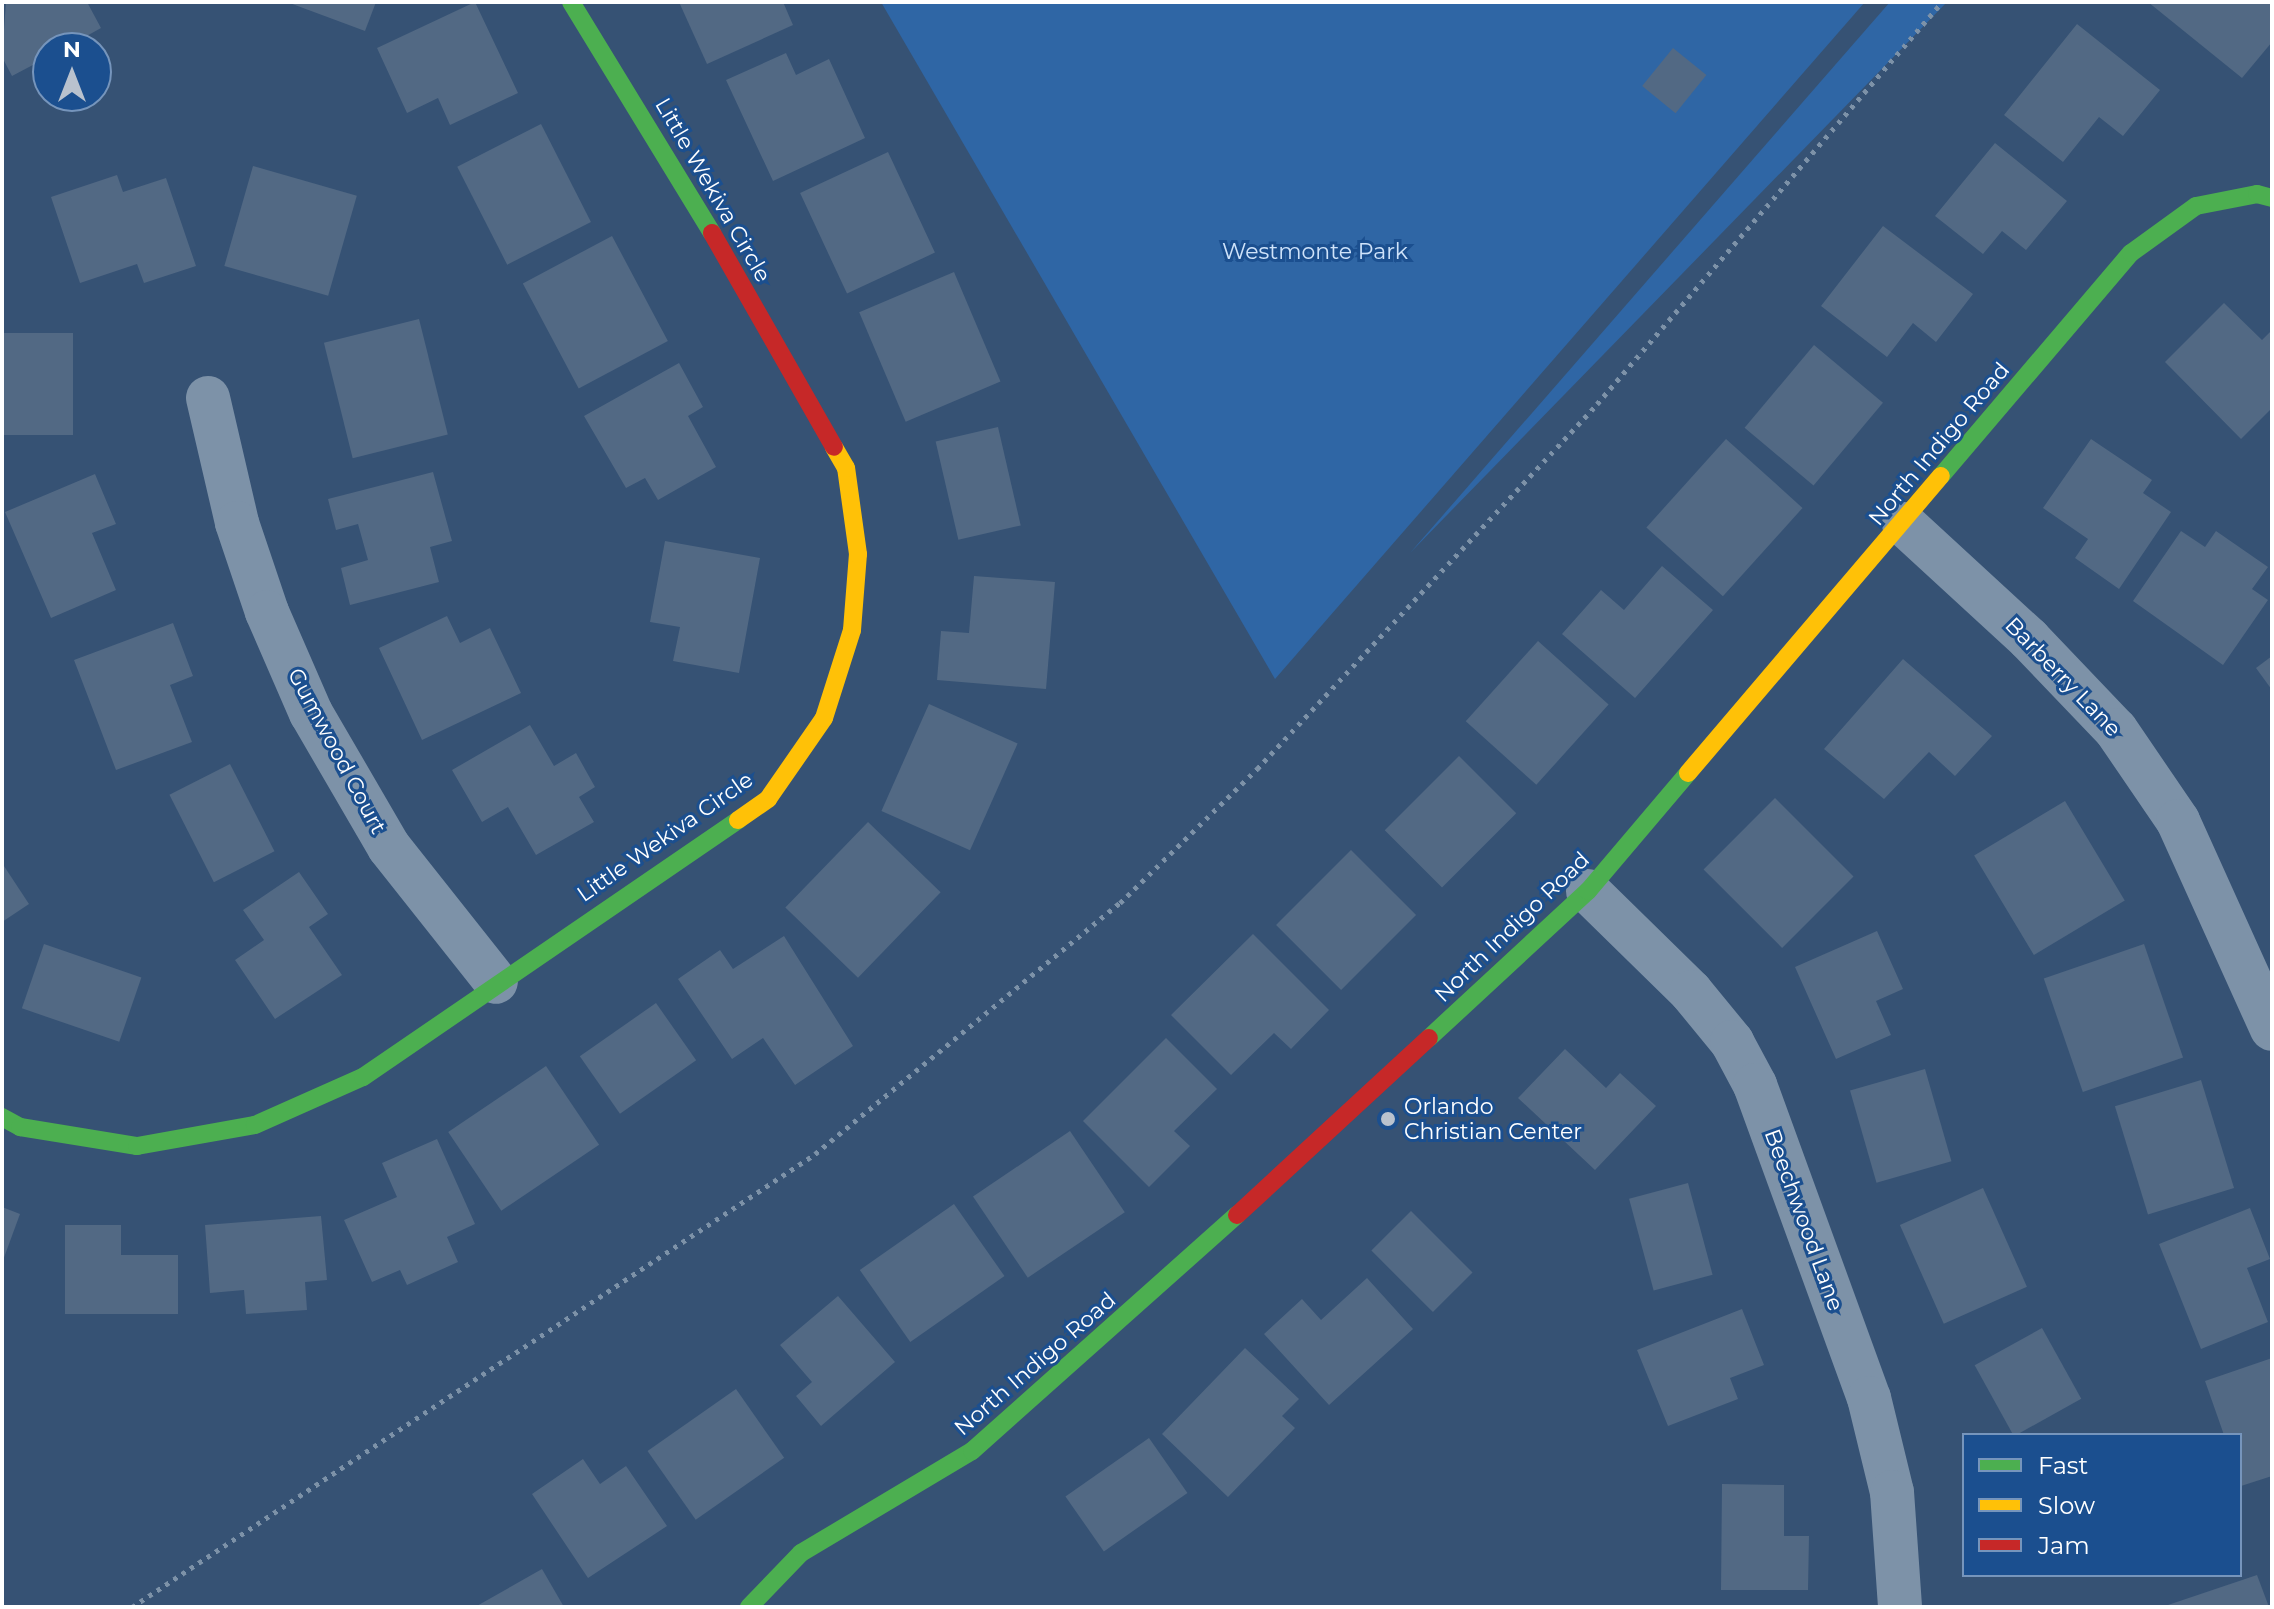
<!DOCTYPE html>
<style>
body{margin:0}
#map{position:relative;width:2274px;height:1609px;overflow:hidden;background:#365274;font-family:Montserrat,sans-serif}
div>[style]{position:absolute}
.green>*{inset:0;background:#2f66a5}
.building>*{inset:0;background:#526984;transform-origin:0 0}
.path>*{height:5px;margin-top:-2.5px;transform-origin:0;background:repeating-linear-gradient(90deg,#7d92a8 0 4px,transparent 0 10px)}
.street>*{height:44px;margin:-22px;padding:0 22px;transform-origin:22px;border-radius:22px;background:#7d92a8}
.fast>*{height:18px;margin:-9px;padding:0 9px;transform-origin:9px;border-radius:9px;background:#4caf50}
.slow>*{height:18px;margin:-9px;padding:0 9px;transform-origin:9px;border-radius:9px;background:#ffc107}
.jam>*{height:18px;margin:-9px;padding:0 9px;transform-origin:9px;border-radius:9px;background:#c62828}
.dots>*{width:22px;height:22px;translate:-50% -50%;box-sizing:border-box;border:4px solid #1b4f8f;border-radius:50%}
span{translate:-50% -50%;white-space:nowrap;text-align:center;line-height:1.15;-webkit-text-stroke:6px #1b4f8f;paint-order:stroke}
.street-label{font-size:22px;color:#fff}
.park-label{font-size:22px;color:#cfe3fa}
.poi-label{font-size:22px;color:#fff}
.left{translate:0 -50%;text-align:left}
.frame{position:absolute;inset:0;border:4px solid #fff;pointer-events:none}
.legend{position:absolute;left:1962px;top:1433px;width:280px;height:144px;box-sizing:border-box;background:#1b4f8f;border:2px solid #7695bc;margin:0;padding:10px 14px;list-style:none;font-size:24px;color:#fff}
.legend li{display:flex;align-items:center;gap:16px;height:40px}
.legend b{width:40px;border:2px solid #7695bc}
.north{position:absolute;left:32px;top:32px;width:80px;height:80px;box-sizing:border-box;background:#1b4f8f;border:2px solid #7695bc;border-radius:50%;rotate:0deg;font-size:22px;font-weight:700;line-height:32px;text-align:center;color:#fff}
.north::after{content:'';display:block;margin:auto;width:28px;height:36px;background:#b9c2ce;clip-path:polygon(50% 0,100% 100%,50% 72%,0 100%)}
</style>
<div id="map">
<div class="green">
<i style="clip-path:polygon(881px 2px,1865px 2px,1275px 679px)"></i>
<i style="clip-path:polygon(1890px 2px,1947px 2px,1410px 553px)"></i>
</div>
<div class="building">
<i style="clip-path:polygon(6px 2px,87px 2px,101px 28px,65px 48px,48px 48px,48px 57px,12px 76px,2px 57px)"></i>
<i style="clip-path:polygon(287px 2px,376px 2px,365px 31px)"></i>
<i style="clip-path:polygon(475px 2px,518px 93px,450px 125px,438px 98px,407px 113px,377px 48px)"></i>
<i style="clip-path:polygon(679px 2px,783px 2px,793px 25px,707px 64px)"></i>
<i style="clip-path:polygon(2148px 2px,2272px 2px,2272px 42px,2242px 78px)"></i>
<i style="clip-path:polygon(2077px 24px,2160px 90px,2123px 136px,2099px 117px,2063px 162px,2004px 115px)"></i>
<i style="left:1673px;top:48px;width:43px;height:49px;rotate:39deg"></i>
<i style="clip-path:polygon(786px 53px,796px 75px,829px 59px,865px 138px,773px 181px,726px 80px)"></i>
<i style="left:541px;top:124px;width:110px;height:94px;rotate:63deg"></i>
<i style="clip-path:polygon(1995px 143px,2067px 201px,2026px 250px,2002px 231px,1983px 254px,1935px 216px)"></i>
<i style="left:888px;top:152px;width:111px;height:97px;rotate:65deg"></i>
<i style="left:253px;top:166px;width:108px;height:104px;rotate:16deg"></i>
<i style="clip-path:polygon(117px 175px,123px 192px,166px 178px,196px 266px,144px 283px,137px 264px,80px 283px,51px 197px)"></i>
<i style="clip-path:polygon(1883px 226px,1973px 294px,1936px 342px,1913px 323px,1887px 357px,1821px 306px)"></i>
<i style="left:612px;top:236px;width:119px;height:101px;rotate:62deg"></i>
<i style="left:954px;top:272px;width:119px;height:103px;rotate:67deg"></i>
<i style="clip-path:polygon(2224px 303px,2262px 340px,2272px 330px,2272px 408px,2241px 439px,2165px 362px)"></i>
<i style="left:419px;top:319px;width:119px;height:98px;rotate:76deg"></i>
<i style="left:2px;top:333px;width:71px;height:102px"></i>
<i style="left:1814px;top:345px;width:90px;height:108px;rotate:40deg"></i>
<i style="clip-path:polygon(679px 363px,703px 407px,688px 416px,716px 467px,658px 500px,645px 478px,626px 488px,584px 416px)"></i>
<i style="left:998px;top:427px;width:101px;height:64px;rotate:77deg"></i>
<i style="left:1726px;top:439px;width:103px;height:119px;rotate:42deg"></i>
<i style="clip-path:polygon(2091px 439px,2152px 480px,2143px 493px,2171px 512px,2119px 589px,2075px 558px,2088px 539px,2043px 508px)"></i>
<i style="clip-path:polygon(433px 472px,452px 541px,430px 547px,439px 582px,350px 605px,341px 568px,368px 560px,358px 524px,336px 530px,328px 499px)"></i>
<i style="clip-path:polygon(95px 474px,116px 524px,92px 533px,116px 590px,51px 618px,5px 512px)"></i>
<i style="clip-path:polygon(2181px 531px,2205px 547px,2216px 531px,2268px 567px,2252px 589px,2268px 600px,2223px 665px,2133px 601px)"></i>
<i style="clip-path:polygon(665px 541px,760px 558px,739px 673px,673px 661px,680px 627px,650px 622px)"></i>
<i style="clip-path:polygon(1662px 566px,1713px 610px,1635px 698px,1562px 634px,1601px 590px,1624px 610px)"></i>
<i style="clip-path:polygon(974px 576px,1055px 582px,1046px 689px,937px 680px,941px 631px,969px 633px)"></i>
<i style="clip-path:polygon(447px 616px,460px 643px,490px 628px,521px 693px,422px 740px,379px 648px)"></i>
<i style="clip-path:polygon(173px 623px,193px 676px,170px 685px,192px 742px,116px 770px,74px 660px)"></i>
<i style="left:1538px;top:641px;width:95px;height:108px;rotate:42deg"></i>
<i style="clip-path:polygon(2272px 656px,2272px 690px,2256px 668px)"></i>
<i style="clip-path:polygon(1903px 659px,1992px 736px,1955px 776px,1929px 752px,1884px 799px,1824px 749px)"></i>
<i style="left:929px;top:704px;width:97px;height:117px;rotate:24deg"></i>
<i style="clip-path:polygon(530px 725px,554px 766px,576px 753px,595px 787px,579px 797px,594px 822px,536px 855px,508px 807px,482px 822px,452px 770px)"></i>
<i style="left:1459px;top:756px;width:81px;height:105px;rotate:45deg"></i>
<i style="left:230px;top:764px;width:98px;height:68px;rotate:63deg"></i>
<i style="left:1775px;top:798px;width:111px;height:101px;rotate:45deg"></i>
<i style="left:2065px;top:801px;width:116px;height:106px;rotate:59deg"></i>
<i style="left:868px;top:822px;width:101px;height:119px;rotate:44deg"></i>
<i style="left:1351px;top:850px;width:92px;height:106px;rotate:45deg"></i>
<i style="clip-path:polygon(2px 863px,29px 904px,2px 922px)"></i>
<i style="clip-path:polygon(299px 872px,328px 914px,309px 927px,342px 975px,275px 1019px,235px 960px,264px 940px,243px 910px)"></i>
<i style="clip-path:polygon(1877px 931px,1903px 989px,1876px 1001px,1891px 1035px,1836px 1059px,1795px 967px)"></i>
<i style="clip-path:polygon(1253px 934px,1329px 1010px,1291px 1049px,1274px 1033px,1231px 1075px,1171px 1015px)"></i>
<i style="clip-path:polygon(784px 936px,853px 1046px,795px 1085px,763px 1038px,732px 1059px,678px 979px,720px 950px,733px 969px)"></i>
<i style="left:44px;top:944px;width:103px;height:68px;rotate:19deg"></i>
<i style="left:2144px;top:944px;width:120px;height:106px;rotate:71deg"></i>
<i style="left:656px;top:1003px;width:70px;height:93px;rotate:55deg"></i>
<i style="clip-path:polygon(1166px 1038px,1217px 1089px,1174px 1131px,1190px 1146px,1149px 1187px,1083px 1121px)"></i>
<i style="clip-path:polygon(1565px 1049px,1606px 1088px,1620px 1073px,1656px 1106px,1595px 1170px,1518px 1098px)"></i>
<i style="left:546px;top:1066px;width:95px;height:118px;rotate:56deg"></i>
<i style="left:1925px;top:1069px;width:96px;height:78px;rotate:74deg"></i>
<i style="left:2201px;top:1080px;width:113px;height:90px;rotate:73deg"></i>
<i style="left:1070px;top:1131px;width:98px;height:117px;rotate:56deg"></i>
<i style="clip-path:polygon(437px 1139px,475px 1224px,447px 1237px,458px 1262px,407px 1285px,400px 1270px,372px 1282px,344px 1220px,397px 1197px,382px 1163px)"></i>
<i style="left:1688px;top:1183px;width:95px;height:61px;rotate:75deg"></i>
<i style="left:1983px;top:1188px;width:108px;height:91px;rotate:66deg"></i>
<i style="left:954px;top:1204px;width:88px;height:115px;rotate:55deg"></i>
<i style="clip-path:polygon(2px 1207px,20px 1214px,2px 1263px)"></i>
<i style="clip-path:polygon(2250px 1208px,2270px 1259px,2247px 1268px,2268px 1322px,2201px 1349px,2159px 1244px)"></i>
<i style="left:1411px;top:1211px;width:87px;height:56px;rotate:45deg"></i>
<i style="clip-path:polygon(321px 1216px,327px 1280px,305px 1282px,307px 1310px,246px 1314px,244px 1290px,210px 1293px,205px 1225px)"></i>
<i style="clip-path:polygon(65px 1225px,121px 1225px,121px 1255px,178px 1255px,178px 1314px,65px 1314px)"></i>
<i style="clip-path:polygon(1367px 1278px,1413px 1329px,1329px 1405px,1264px 1334px,1302px 1299px,1321px 1320px)"></i>
<i style="clip-path:polygon(838px 1296px,895px 1362px,821px 1426px,796px 1396px,812px 1382px,780px 1345px)"></i>
<i style="clip-path:polygon(1742px 1309px,1764px 1365px,1730px 1378px,1738px 1399px,1668px 1426px,1637px 1350px)"></i>
<i style="left:2042px;top:1328px;width:81px;height:77px;rotate:61deg"></i>
<i style="clip-path:polygon(1245px 1348px,1299px 1399px,1282px 1416px,1295px 1428px,1228px 1497px,1162px 1434px)"></i>
<i style="clip-path:polygon(2272px 1358px,2272px 1476px,2241px 1486px,2240px 1435px,2224px 1435px,2205px 1381px)"></i>
<i style="left:736px;top:1389px;width:84px;height:108px;rotate:55deg"></i>
<i style="left:1149px;top:1438px;width:67px;height:102px;rotate:55deg"></i>
<i style="clip-path:polygon(583px 1459px,600px 1484px,626px 1466px,667px 1526px,588px 1578px,532px 1494px)"></i>
<i style="clip-path:polygon(1722px 1484px,1784px 1485px,1784px 1536px,1809px 1536px,1808px 1590px,1721px 1590px)"></i>
<i style="clip-path:polygon(542px 1569px,564px 1607px,475px 1607px)"></i>
<i style="clip-path:polygon(2257px 1575px,2269px 1607px,2165px 1607px,2165px 1606px)"></i>
</div>
<div class="path">
<i style="left:132px;top:1607px;width:820px;rotate:-33.55deg"></i>
<i style="left:815px;top:1154px;width:395px;rotate:-39.5deg"></i>
<i style="left:1120px;top:903px;width:192px;rotate:-44.4deg"></i>
<i style="left:1257px;top:769px;width:499px;rotate:-47deg"></i>
<i style="left:1597px;top:404px;width:530px;rotate:-49.36deg"></i>
</div>
<div class="street">
<i style="left:208px;top:398px;width:128px;rotate:76.9deg"></i>
<i style="left:237px;top:523px;width:94px;rotate:71.4deg"></i>
<i style="left:267px;top:612px;width:110px;rotate:66.5deg"></i>
<i style="left:311px;top:713px;width:155px;rotate:59.8deg"></i>
<i style="left:389px;top:847px;width:172px;rotate:51.6deg"></i>
<i style="left:1904px;top:524px;width:170px;rotate:42.6deg"></i>
<i style="left:2029px;top:639px;width:126px;rotate:46.3deg"></i>
<i style="left:2116px;top:730px;width:110px;rotate:55.7deg"></i>
<i style="left:2178px;top:821px;width:228px;rotate:65.7deg"></i>
<i style="left:1588px;top:891px;width:144px;rotate:44.4deg"></i>
<i style="left:1691px;top:992px;width:65px;rotate:50.6deg"></i>
<i style="left:1732px;top:1042px;width:49px;rotate:61.9deg"></i>
<i style="left:1755px;top:1085px;width:333px;rotate:70deg"></i>
<i style="left:1869px;top:1398px;width:97px;rotate:76.3deg"></i>
<i style="left:1892px;top:1492px;width:115px;rotate:86deg"></i>
</div>
<div class="fast">
<i style="left:571px;top:2px;width:271px;rotate:58.6deg"></i>
<i style="left:1941px;top:476px;width:293px;rotate:-49.6deg"></i>
<i style="left:2131px;top:253px;width:80px;rotate:-35.9deg"></i>
<i style="left:2196px;top:206px;width:62px;rotate:-11.1deg"></i>
<i style="left:2257px;top:194px;width:16px;rotate:15deg"></i>
<i style="left:1429px;top:1038px;width:217px;rotate:-42.8deg"></i>
<i style="left:1588px;top:891px;width:155px;rotate:-49.7deg"></i>
<i style="left:2px;top:1117px;width:21px;rotate:29deg"></i>
<i style="left:20px;top:1127px;width:119px;rotate:9.2deg"></i>
<i style="left:137px;top:1146px;width:120px;rotate:-10.1deg"></i>
<i style="left:255px;top:1125px;width:118px;rotate:-24deg"></i>
<i style="left:363px;top:1077px;width:455px;rotate:-34.4deg"></i>
<i style="left:749px;top:1607px;width:75px;rotate:-46.1deg"></i>
<i style="left:801px;top:1553px;width:199px;rotate:-30.8deg"></i>
<i style="left:972px;top:1451px;width:355px;rotate:-41.7deg"></i>
</div>
<div class="slow">
<i style="left:1688px;top:773px;width:390px;rotate:-49.6deg"></i>
<i style="left:738px;top:820px;width:37px;rotate:-35deg"></i>
<i style="left:768px;top:799px;width:98px;rotate:-55.3deg"></i>
<i style="left:824px;top:718px;width:92px;rotate:-72.3deg"></i>
<i style="left:852px;top:630px;width:76px;rotate:-85.5deg"></i>
<i style="left:858px;top:554px;width:87px;rotate:-97.9deg"></i>
<i style="left:846px;top:468px;width:24px;rotate:-120deg"></i>
</div>
<div class="jam">
<i style="left:712px;top:233px;width:246px;rotate:60.3deg"></i>
<i style="left:1237px;top:1215px;width:261px;rotate:-42.7deg"></i>
</div>
<div class="dots">
<i style="left:1388px;top:1119px;background:#b9c2ce"></i>
</div>
<div class="street-label">
<span style="left:713px;top:190px;rotate:60deg">Little Wekiva Circle</span>
<span style="left:1939px;top:444px;rotate:-50deg">North Indigo Road</span>
<span style="left:2063px;top:677px;rotate:46deg">Barberry Lane</span>
<span style="left:337px;top:751px;rotate:62deg">Gumwood Court</span>
<span style="left:665px;top:837px;rotate:-35deg">Little Wekiva Circle</span>
<span style="left:1512px;top:927px;rotate:-44deg">North Indigo Road</span>
<span style="left:1804px;top:1220px;rotate:70deg">Beechwood Lane</span>
<span style="left:1035px;top:1364px;rotate:-41deg">North Indigo Road</span>
</div>
<div class="park-label">
<span style="left:1315px;top:252px">Westmonte Park</span>
</div>
<div class="poi-label">
<span class="left" style="left:1404px;top:1119px">Orlando<br>Christian Center</span>
</div>
<div class="frame"></div>
<ul class="legend">
<li><b style="height:10px;background:#4caf50"></b>Fast</li>
<li><b style="height:10px;background:#ffc107"></b>Slow</li>
<li><b style="height:10px;background:#c62828"></b>Jam</li>
</ul>
<div class="north">N</div>
</div>
